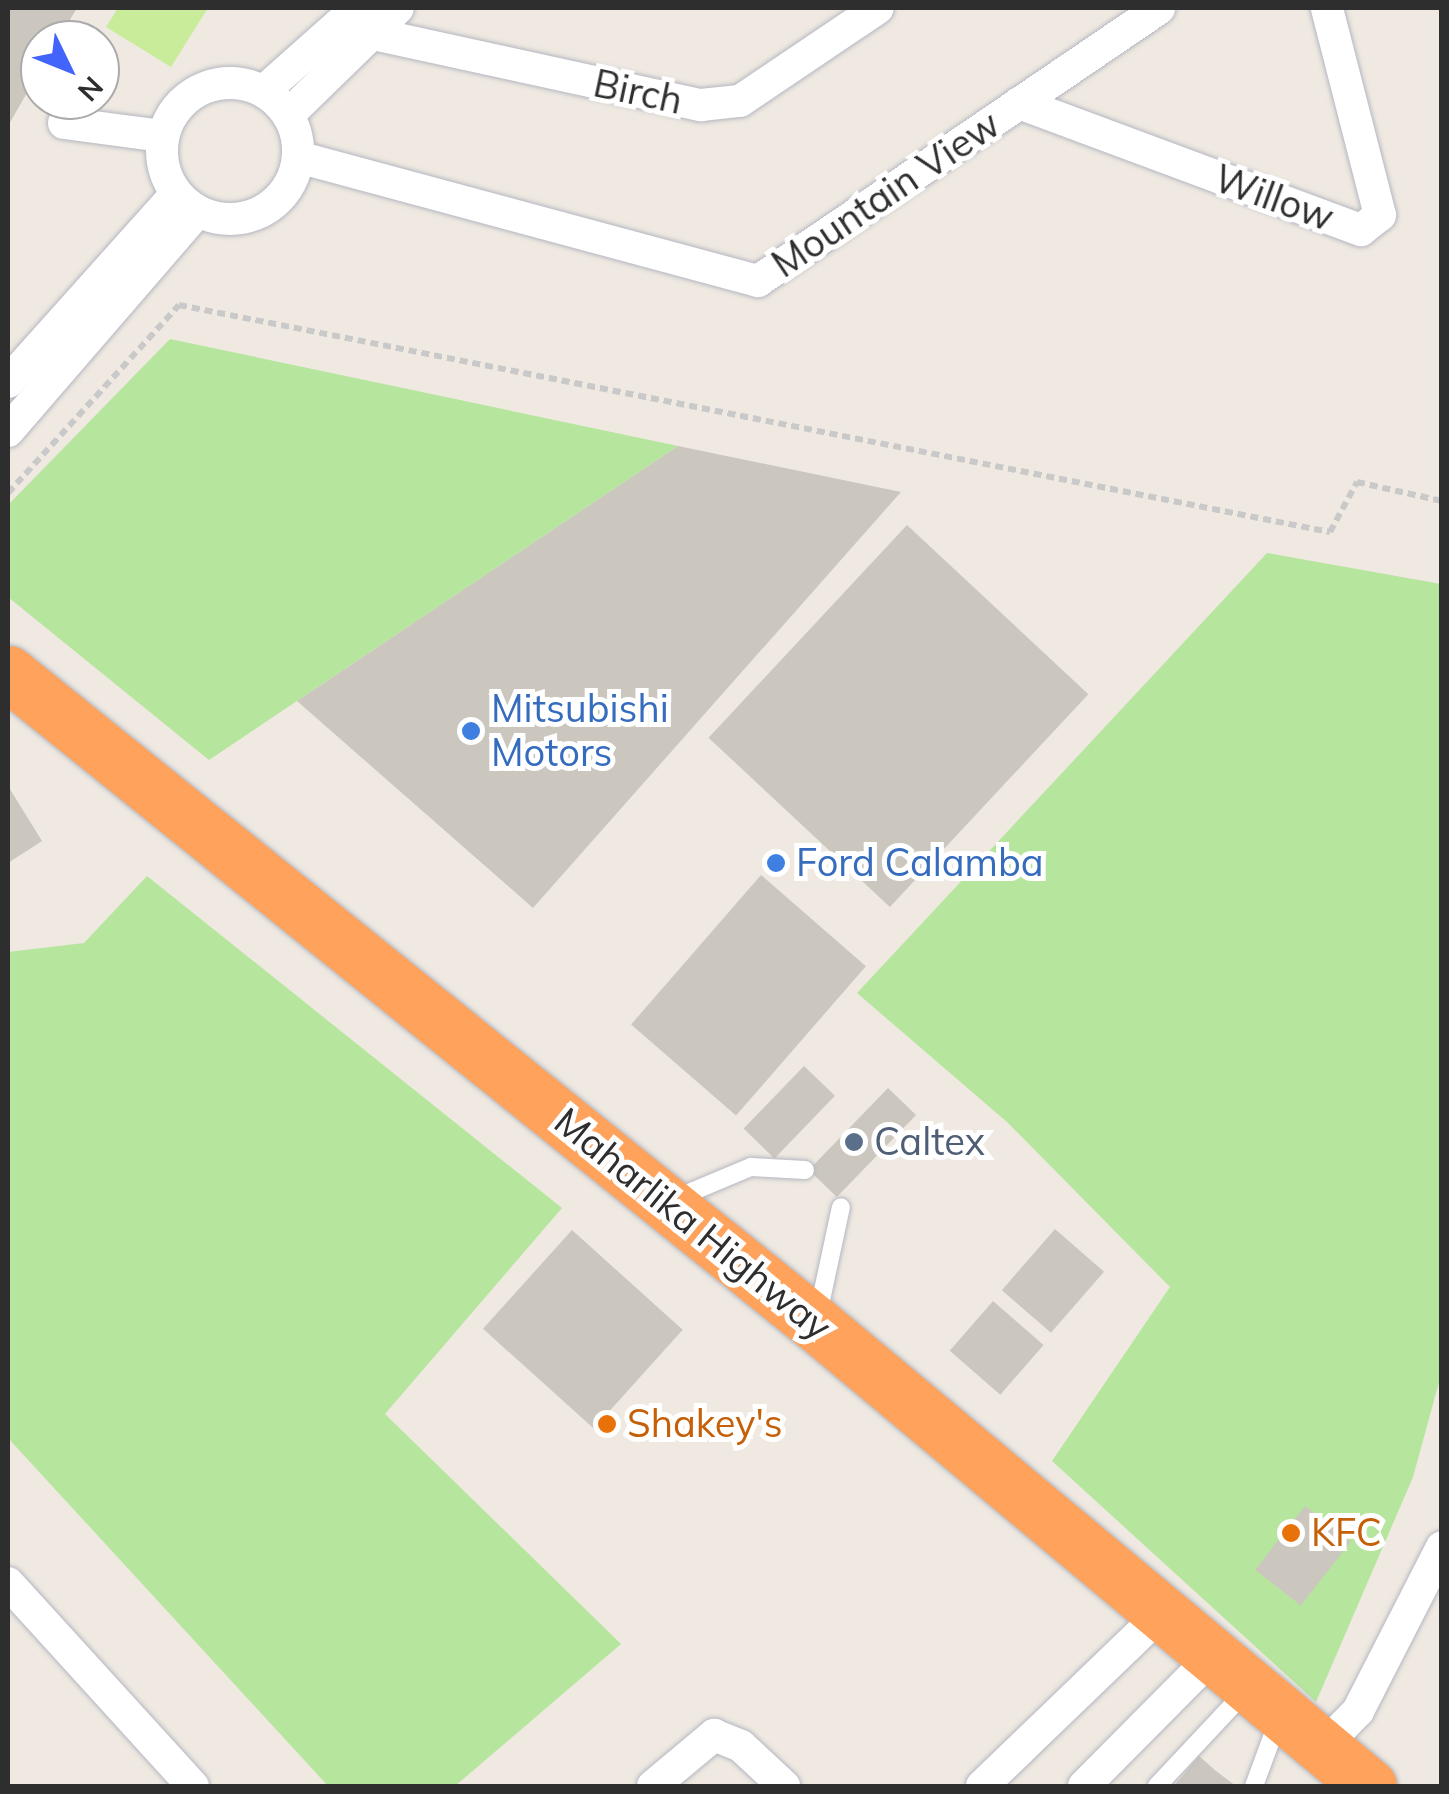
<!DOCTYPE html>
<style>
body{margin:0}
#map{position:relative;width:1449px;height:1794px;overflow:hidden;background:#efe9e1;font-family:Mulish,sans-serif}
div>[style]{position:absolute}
.green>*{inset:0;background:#b6e59e}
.pitch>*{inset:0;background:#c9ec9a}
.building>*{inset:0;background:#cbc7bf;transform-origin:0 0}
.path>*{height:6px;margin-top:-3px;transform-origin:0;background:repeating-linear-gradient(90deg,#c9c9c9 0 8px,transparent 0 13px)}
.roads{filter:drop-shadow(0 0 2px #b4b7c1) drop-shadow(0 0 2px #b4b7c1)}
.lane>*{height:18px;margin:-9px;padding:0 9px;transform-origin:9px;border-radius:9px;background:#fff}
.street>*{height:32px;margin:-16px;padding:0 16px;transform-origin:16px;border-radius:16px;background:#fff}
.street>.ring{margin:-16px;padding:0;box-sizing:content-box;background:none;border:32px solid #fff;border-radius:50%}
.highway>*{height:55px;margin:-27.5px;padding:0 27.5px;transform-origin:27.5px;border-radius:27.5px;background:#ffa35c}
.dots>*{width:28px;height:28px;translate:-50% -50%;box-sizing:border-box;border:5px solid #fff;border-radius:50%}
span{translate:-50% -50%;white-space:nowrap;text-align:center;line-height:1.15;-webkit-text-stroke:10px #fff;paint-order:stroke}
.street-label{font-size:38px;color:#2e2e2e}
.shop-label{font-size:38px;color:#366cbe}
.left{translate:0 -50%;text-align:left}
.service-label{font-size:38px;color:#4e5e75}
.food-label{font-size:38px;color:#c56008}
.frame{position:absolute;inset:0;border:10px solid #2e2e2e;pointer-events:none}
.north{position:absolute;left:20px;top:20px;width:100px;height:100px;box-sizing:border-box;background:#fff;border:2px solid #ababab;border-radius:50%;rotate:133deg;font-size:28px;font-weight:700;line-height:40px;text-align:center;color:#2e2e2e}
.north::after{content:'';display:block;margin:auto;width:35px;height:45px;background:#4264fb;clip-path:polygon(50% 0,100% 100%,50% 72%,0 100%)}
</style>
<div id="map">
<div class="green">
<i style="clip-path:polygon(170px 339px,678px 446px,209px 760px,8px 597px,8px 505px)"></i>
<i style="clip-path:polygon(1267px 553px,1441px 584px,1441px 1375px,1413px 1477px,1316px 1702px,1052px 1461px,1170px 1287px,1007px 1122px,857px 993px)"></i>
<i style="clip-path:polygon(147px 876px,562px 1208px,385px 1414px,621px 1644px,455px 1786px,328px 1786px,8px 1438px,8px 952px,84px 943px)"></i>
</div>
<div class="pitch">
<i style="clip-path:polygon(118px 8px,208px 8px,171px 67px,106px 27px)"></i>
</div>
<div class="building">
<i style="clip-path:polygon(8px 8px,77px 8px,58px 40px,40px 40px,40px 70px,8px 126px)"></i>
<i style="clip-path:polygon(678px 446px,901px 492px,533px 908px,297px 701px)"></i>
<i style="left:907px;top:525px;width:248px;height:291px;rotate:43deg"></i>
<i style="clip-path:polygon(8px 786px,42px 841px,8px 863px)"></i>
<i style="left:761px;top:875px;width:139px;height:198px;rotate:41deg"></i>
<i style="left:804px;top:1066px;width:43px;height:87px;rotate:44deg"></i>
<i style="left:888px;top:1088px;width:39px;height:114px;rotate:44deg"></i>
<i style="left:1055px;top:1229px;width:65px;height:81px;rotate:41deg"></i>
<i style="left:572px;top:1230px;width:149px;height:133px;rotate:42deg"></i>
<i style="left:993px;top:1301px;width:67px;height:66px;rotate:41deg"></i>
<i style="left:1305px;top:1506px;width:58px;height:81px;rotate:38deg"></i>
<i style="clip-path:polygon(1199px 1756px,1216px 1771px,1236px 1786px,1174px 1786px)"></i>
</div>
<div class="path">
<i style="left:8px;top:493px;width:254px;rotate:-47.7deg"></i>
<i style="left:179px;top:305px;width:1173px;rotate:11.16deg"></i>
<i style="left:1330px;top:532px;width:57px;rotate:-61.6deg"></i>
<i style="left:1357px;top:482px;width:87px;rotate:12.6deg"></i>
</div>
<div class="roads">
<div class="lane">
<i style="left:672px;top:1200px;width:86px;rotate:-22.7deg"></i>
<i style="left:751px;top:1167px;width:54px;rotate:3.2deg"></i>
<i style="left:818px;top:1314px;width:109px;rotate:-77.9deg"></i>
<i style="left:1157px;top:1786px;width:129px;rotate:-46.9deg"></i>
<i style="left:1254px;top:1786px;width:69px;rotate:-69.7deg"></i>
</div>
<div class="street">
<i style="left:374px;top:34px;width:335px;rotate:12.3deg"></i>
<i style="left:701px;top:105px;width:39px;rotate:-6deg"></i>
<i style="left:740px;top:101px;width:166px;rotate:-34deg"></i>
<i class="ring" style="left:162px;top:83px;width:104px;height:104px"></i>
<i style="left:264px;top:91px;width:125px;rotate:-41.7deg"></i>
<i style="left:1019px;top:103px;width:365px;rotate:20.4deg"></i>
<i style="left:1361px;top:230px;width:24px;rotate:-38deg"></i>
<i style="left:1380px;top:215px;width:214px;rotate:-104.4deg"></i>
<i style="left:288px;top:115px;width:153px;rotate:-44.2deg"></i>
<i style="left:64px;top:123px;width:100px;rotate:7.5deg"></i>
<i style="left:298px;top:157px;width:476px;rotate:15.1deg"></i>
<i style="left:758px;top:281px;width:485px;rotate:-34.2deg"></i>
<i style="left:8px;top:382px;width:252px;rotate:-48.2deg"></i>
<i style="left:8px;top:431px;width:289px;rotate:-49.2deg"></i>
<i style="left:8px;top:1583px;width:275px;rotate:47.7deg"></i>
<i style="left:1324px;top:1746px;width:49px;rotate:-45.8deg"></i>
<i style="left:1358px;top:1711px;width:184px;rotate:-62.9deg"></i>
<i style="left:653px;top:1786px;width:80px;rotate:-39.9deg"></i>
<i style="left:714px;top:1735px;width:29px;rotate:22deg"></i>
<i style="left:741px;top:1746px;width:59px;rotate:42.9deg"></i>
<i style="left:982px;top:1786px;width:252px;rotate:-43.9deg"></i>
<i style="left:1084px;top:1786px;width:186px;rotate:-45.2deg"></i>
</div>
<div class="highway">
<i style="left:8px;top:673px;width:1038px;rotate:38.86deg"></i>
<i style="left:816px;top:1324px;width:721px;rotate:39.88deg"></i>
</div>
</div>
<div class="dots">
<i style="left:471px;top:731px;background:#3f7fe0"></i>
<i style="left:776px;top:863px;background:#3f7fe0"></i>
<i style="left:854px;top:1142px;background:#5c6f8a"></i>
<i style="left:607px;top:1424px;background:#e8710a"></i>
<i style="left:1291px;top:1533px;background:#e8710a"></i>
</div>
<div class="street-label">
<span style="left:638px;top:92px;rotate:12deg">Birch</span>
<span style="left:886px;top:194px;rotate:-34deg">Mountain View</span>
<span style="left:1274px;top:198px;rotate:20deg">Willow</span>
<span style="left:693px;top:1224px;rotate:39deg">Maharlika Highway</span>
</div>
<div class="shop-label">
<span class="left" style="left:491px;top:731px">Mitsubishi<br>Motors</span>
<span class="left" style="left:796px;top:863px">Ford Calamba</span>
</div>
<div class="service-label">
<span class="left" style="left:874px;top:1142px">Caltex</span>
</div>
<div class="food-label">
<span class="left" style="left:627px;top:1424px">Shakey's</span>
<span class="left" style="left:1311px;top:1533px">KFC</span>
</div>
<div class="frame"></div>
<div class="north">N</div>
</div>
